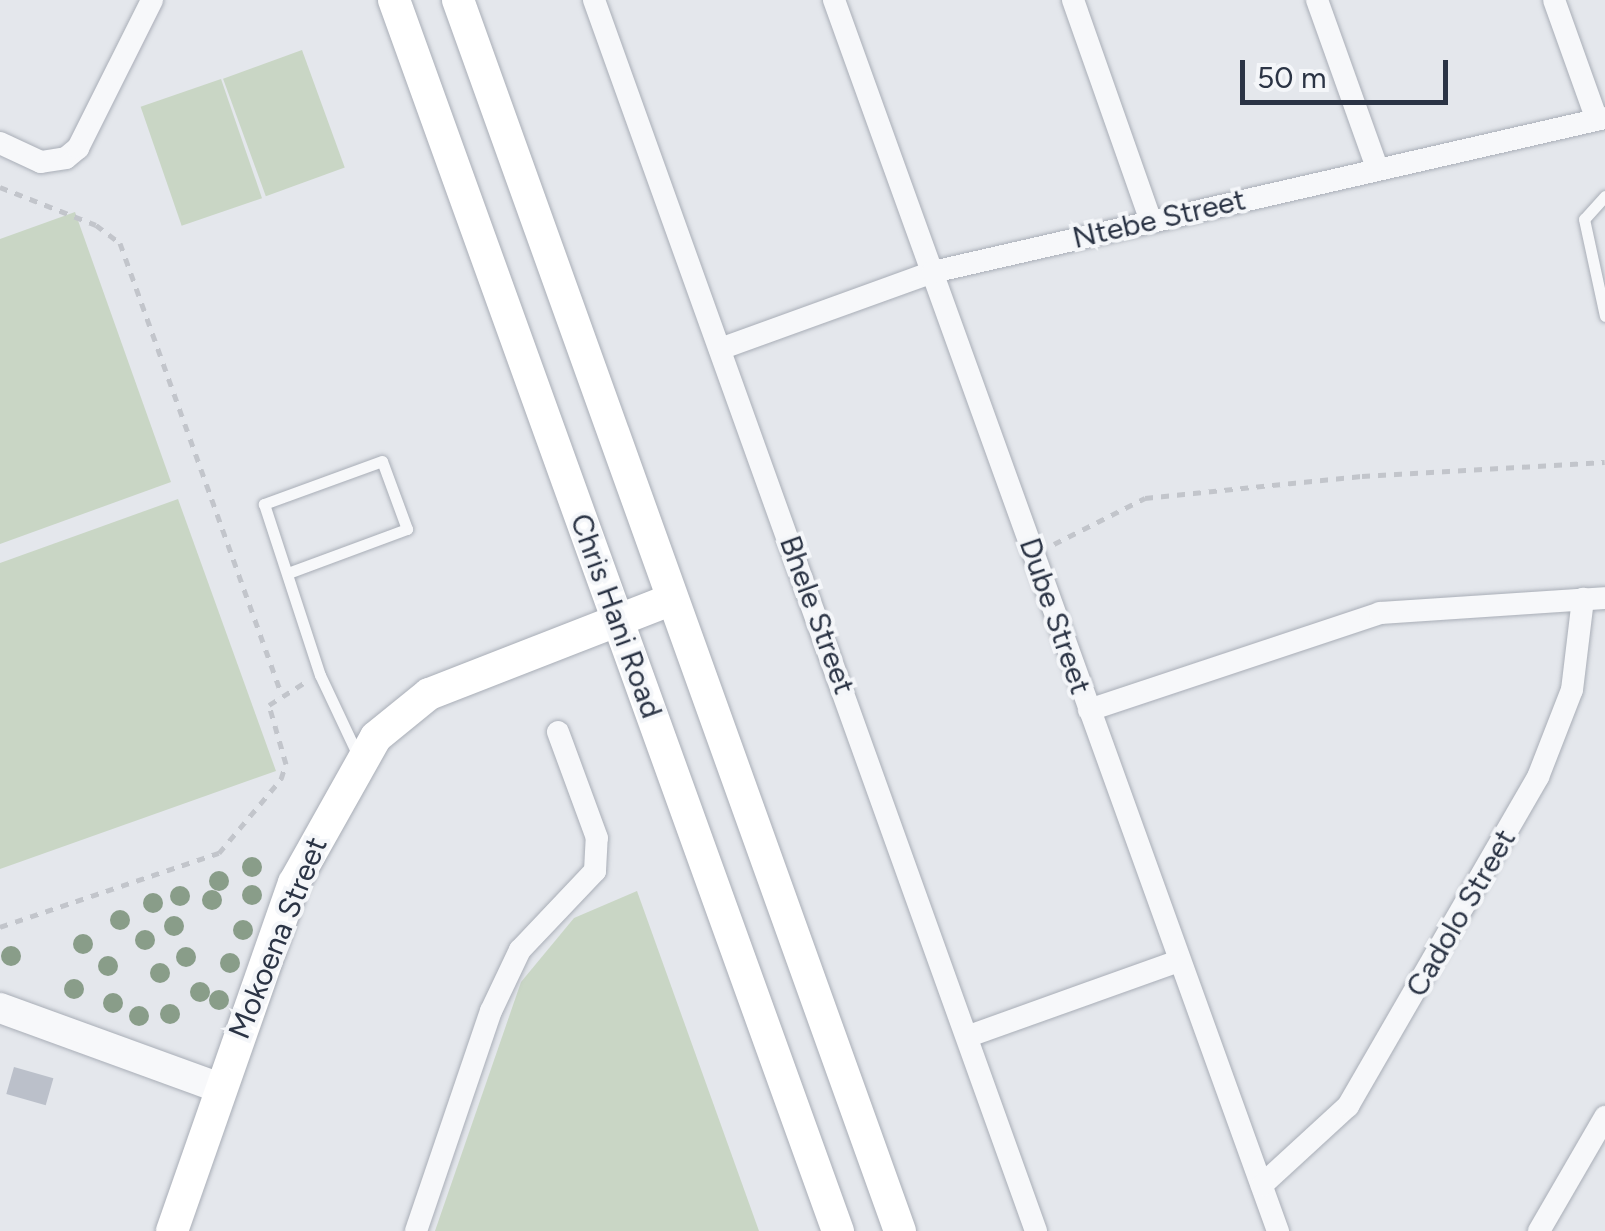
<!DOCTYPE html>
<style>
body{margin:0}
#map{position:relative;width:1605px;height:1231px;overflow:hidden;background:#e4e7ec;font-family:Figtree,sans-serif}
div>[style]{position:absolute}
.green>*{inset:0;background:#c9d6c5;transform-origin:0 0}
.building>*{inset:0;background:#bbc0ca;transform-origin:0 0}
.path>*{height:5px;margin-top:-2.5px;transform-origin:0;background:repeating-linear-gradient(90deg,#c2c5cb 0 8px,transparent 0 16px)}
.roads{filter:drop-shadow(0 0 2px #a9aeb7) drop-shadow(0 0 2px #a9aeb7)}
.service>*{height:11px;margin:-5.5px;padding:0 5.5px;transform-origin:5.5px;border-radius:5.5px;background:#f7f8fa}
.minor>*{height:22px;margin:-11px;padding:0 11px;transform-origin:11px;border-radius:11px;background:#f7f8fa}
.tertiary>*{height:30px;margin:-15px;padding:0 15px;transform-origin:15px;border-radius:15px;background:#f7f8fa}
.secondary>*{height:32px;margin:-16px;padding:0 16px;transform-origin:16px;border-radius:16px;background:#fff}
.trees>*{width:20px;height:20px;margin:-10px;border-radius:50%;background:#899d89}
span{translate:-50% -50%;white-space:nowrap;text-align:center;line-height:1.15;-webkit-text-stroke:8px #f4f6f9;paint-order:stroke}
.street-label{font-size:30px;color:#2b3445}
.scale{position:absolute;left:1240px;top:60px;width:208px;height:45px;box-sizing:border-box;border:5px solid #2b3445;border-top:0;padding-left:12px;font-size:30px;line-height:35px;white-space:nowrap;color:#2b3445;-webkit-text-stroke:8px #f4f6f9;paint-order:stroke}
</style>
<div id="map">
<div class="green">
<i style="left:302px;top:50px;width:125px;height:84px;rotate:70deg"></i>
<i style="left:221px;top:79px;width:126px;height:85px;rotate:71deg"></i>
<i style="clip-path:polygon(75px 212px,171px 482px,0 544px,0 239px)"></i>
<i style="clip-path:polygon(178px 499px,276px 771px,0 869px,0 563px)"></i>
<i style="clip-path:polygon(637px 891px,759px 1231px,435px 1231px,521px 982px,574px 918px)"></i>
</div>
<div class="building">
<i style="left:14px;top:1067px;width:41px;height:28px;rotate:16deg"></i>
</div>
<div class="path">
<i style="left:0;top:187px;width:103px;rotate:21.6deg"></i>
<i style="left:96px;top:225px;width:30px;rotate:37deg"></i>
<i style="left:120px;top:243px;width:480px;rotate:70.3deg"></i>
<i style="left:1054px;top:544px;width:102px;rotate:-26.8deg"></i>
<i style="left:1145px;top:498px;width:218px;rotate:-5.8deg"></i>
<i style="left:1362px;top:476px;width:243px;rotate:-3.3deg"></i>
<i style="left:0;top:927px;width:231px;rotate:-18.7deg"></i>
<i style="left:219px;top:853px;width:97px;rotate:-50deg"></i>
<i style="left:281px;top:779px;width:16px;rotate:-72deg"></i>
<i style="left:286px;top:764px;width:61px;rotate:-106.1deg"></i>
<i style="left:269px;top:705px;width:41px;rotate:-32.2deg"></i>
</div>
<div class="roads">
<div class="service">
<i style="left:1605px;top:196px;width:31px;rotate:132deg"></i>
<i style="left:1584px;top:219px;width:99px;rotate:77.8deg"></i>
<i style="left:288px;top:573px;width:127px;rotate:-20.3deg"></i>
<i style="left:407px;top:529px;width:72px;rotate:-110.2deg"></i>
<i style="left:382px;top:461px;width:126px;rotate:160deg"></i>
<i style="left:264px;top:504px;width:180px;rotate:71.9deg"></i>
<i style="left:320px;top:675px;width:92px;rotate:64.8deg"></i>
</div>
<div class="minor">
<i style="left:594px;top:0;width:1308px;rotate:70.25deg"></i>
<i style="left:834px;top:0;width:1309px;rotate:70.17deg"></i>
<i style="left:1073px;top:0;width:234px;rotate:70.6deg"></i>
<i style="left:1317px;top:0;width:178px;rotate:70.3deg"></i>
<i style="left:1554px;top:0;width:127px;rotate:70.3deg"></i>
<i style="left:0;top:143px;width:45px;rotate:24.9deg"></i>
<i style="left:41px;top:162px;width:25px;rotate:-9deg"></i>
<i style="left:66px;top:158px;width:16px;rotate:-40deg"></i>
<i style="left:78px;top:148px;width:165px;rotate:-63.4deg"></i>
<i style="left:720px;top:349px;width:226px;rotate:-19.9deg"></i>
<i style="left:933px;top:272px;width:689px;rotate:-12.91deg"></i>
<i style="left:1089px;top:710px;width:307px;rotate:-18.4deg"></i>
<i style="left:1380px;top:613px;width:225px;rotate:-3.8deg"></i>
<i style="left:969px;top:1036px;width:223px;rotate:-19.7deg"></i>
<i style="left:1262px;top:1185px;width:117px;rotate:-42.6deg"></i>
<i style="left:1348px;top:1106px;width:380px;rotate:-60deg"></i>
<i style="left:1538px;top:777px;width:93px;rotate:-68.7deg"></i>
<i style="left:1572px;top:690px;width:92px;rotate:-83.1deg"></i>
<i style="left:416px;top:1231px;width:232px;rotate:-71.2deg"></i>
<i style="left:491px;top:1011px;width:68px;rotate:-64.6deg"></i>
<i style="left:520px;top:950px;width:109px;rotate:-46.5deg"></i>
<i style="left:595px;top:871px;width:33px;rotate:-87deg"></i>
<i style="left:597px;top:838px;width:113px;rotate:-110.2deg"></i>
<i style="left:1539px;top:1231px;width:132px;rotate:-59.9deg"></i>
</div>
<div class="tertiary">
<i style="left:0;top:1008px;width:234px;rotate:20deg"></i>
</div>
<div class="secondary">
<i style="left:394px;top:0;width:1309px;rotate:70.17deg"></i>
<i style="left:458px;top:0;width:1308px;rotate:70.25deg"></i>
<i style="left:172px;top:1231px;width:369px;rotate:-70.7deg"></i>
<i style="left:294px;top:883px;width:167px;rotate:-60.7deg"></i>
<i style="left:376px;top:737px;width:68px;rotate:-39.1deg"></i>
<i style="left:429px;top:694px;width:259px;rotate:-21.3deg"></i>
</div>
</div>
<div class="trees">
<i style="left:252px;top:867px"></i>
<i style="left:219px;top:881px"></i>
<i style="left:252px;top:895px"></i>
<i style="left:180px;top:896px"></i>
<i style="left:212px;top:900px"></i>
<i style="left:153px;top:903px"></i>
<i style="left:120px;top:920px"></i>
<i style="left:174px;top:926px"></i>
<i style="left:243px;top:930px"></i>
<i style="left:145px;top:940px"></i>
<i style="left:83px;top:944px"></i>
<i style="left:11px;top:956px"></i>
<i style="left:186px;top:957px"></i>
<i style="left:230px;top:963px"></i>
<i style="left:108px;top:966px"></i>
<i style="left:160px;top:973px"></i>
<i style="left:74px;top:989px"></i>
<i style="left:200px;top:992px"></i>
<i style="left:219px;top:1000px"></i>
<i style="left:113px;top:1003px"></i>
<i style="left:170px;top:1014px"></i>
<i style="left:139px;top:1016px"></i>
</div>
<div class="street-label">
<span style="left:1159px;top:219px;rotate:-13deg">Ntebe Street</span>
<span style="left:817px;top:615px;rotate:70deg">Bhele Street</span>
<span style="left:616px;top:616px;rotate:70deg">Chris Hani Road</span>
<span style="left:1055px;top:616px;rotate:71deg">Dube Street</span>
<span style="left:1461px;top:913px;rotate:-60deg">Cadolo Street</span>
<span style="left:278px;top:938px;rotate:-68deg">Mokoena Street</span>
</div>
<div class="scale">50 m</div>
</div>
